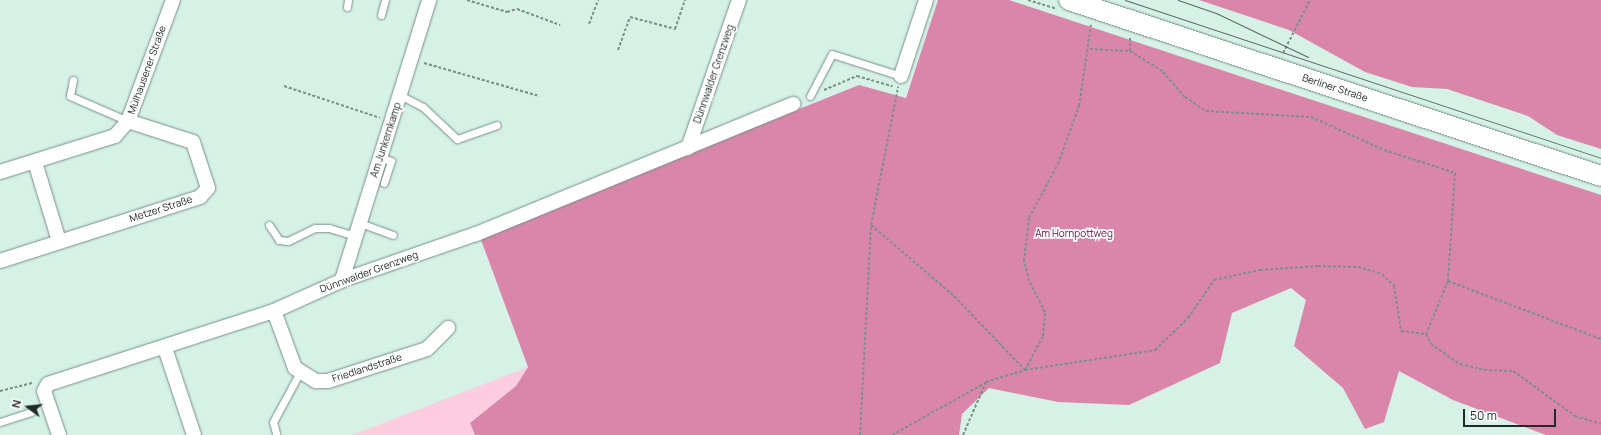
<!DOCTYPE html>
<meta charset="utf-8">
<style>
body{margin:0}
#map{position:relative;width:1601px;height:435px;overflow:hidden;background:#d6f1e6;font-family:Manrope,sans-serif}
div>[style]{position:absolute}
.green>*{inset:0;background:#fccddf}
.forest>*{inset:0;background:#da86ab}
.path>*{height:2px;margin-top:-1px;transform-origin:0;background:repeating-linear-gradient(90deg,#7d9088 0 3px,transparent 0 5px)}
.roads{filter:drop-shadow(0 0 1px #768f85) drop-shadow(0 0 1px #768f85)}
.lane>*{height:7px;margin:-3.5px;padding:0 3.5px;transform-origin:3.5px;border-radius:3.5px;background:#fff}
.street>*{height:14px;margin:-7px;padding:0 7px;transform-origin:7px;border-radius:7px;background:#fff}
.secondary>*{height:20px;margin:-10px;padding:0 10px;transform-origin:10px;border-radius:10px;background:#fff}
.tram>*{height:1px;margin:-0.5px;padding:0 0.5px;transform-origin:0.5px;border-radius:0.5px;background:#5a6963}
span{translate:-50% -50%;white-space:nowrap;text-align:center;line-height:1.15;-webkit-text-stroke:3.5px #fff;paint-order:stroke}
.street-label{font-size:10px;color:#212b27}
.park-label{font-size:10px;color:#5a0f38}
.north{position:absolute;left:8px;top:387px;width:40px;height:40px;-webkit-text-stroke:3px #fff;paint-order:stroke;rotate:285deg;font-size:11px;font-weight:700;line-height:16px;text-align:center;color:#212b27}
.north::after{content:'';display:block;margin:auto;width:14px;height:18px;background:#212b27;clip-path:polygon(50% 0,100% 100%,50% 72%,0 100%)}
.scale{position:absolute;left:1463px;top:409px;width:93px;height:18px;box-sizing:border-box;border:2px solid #212b27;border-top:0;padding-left:5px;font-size:12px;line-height:14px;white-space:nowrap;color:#212b27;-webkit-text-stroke:3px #fff;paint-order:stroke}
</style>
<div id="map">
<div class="green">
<i style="clip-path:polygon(528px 367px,516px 386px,470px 423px,475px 435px,352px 435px)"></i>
</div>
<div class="forest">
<i style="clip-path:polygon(938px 0,1009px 0,1601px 195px,1601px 435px,1546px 435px,1453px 400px,1399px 371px,1384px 422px,1365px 429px,1343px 388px,1294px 346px,1306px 300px,1291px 288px,1232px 313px,1220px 363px,1129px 405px,1058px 402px,989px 388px,962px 414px,959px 435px,475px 435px,470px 423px,516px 386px,528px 367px,480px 237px,859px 85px,906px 98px)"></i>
<i style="clip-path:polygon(1199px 0,1601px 0,1601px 149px,1557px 135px,1528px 116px,1447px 89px,1412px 87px,1365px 72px,1289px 30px)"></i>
</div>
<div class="path">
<i style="left:467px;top:0;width:42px;rotate:16.7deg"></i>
<i style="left:507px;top:12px;width:10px;rotate:-17deg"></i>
<i style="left:517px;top:9px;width:46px;rotate:20.4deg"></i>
<i style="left:1028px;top:0;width:30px;rotate:17deg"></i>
<i style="left:589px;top:24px;width:26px;rotate:-69deg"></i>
<i style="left:1090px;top:49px;width:40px;rotate:2.9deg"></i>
<i style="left:1130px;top:51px;width:39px;rotate:32deg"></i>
<i style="left:1163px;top:72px;width:33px;rotate:49deg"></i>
<i style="left:1185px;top:97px;width:25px;rotate:34deg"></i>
<i style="left:1206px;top:111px;width:105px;rotate:3.3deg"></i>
<i style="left:1311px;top:117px;width:80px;rotate:24.3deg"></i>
<i style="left:1384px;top:150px;width:75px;rotate:17.9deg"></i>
<i style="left:1455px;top:173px;width:108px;rotate:93.7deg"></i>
<i style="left:1448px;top:281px;width:57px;rotate:112.5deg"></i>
<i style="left:1426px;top:334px;width:11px;rotate:63deg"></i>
<i style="left:1431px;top:344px;width:35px;rotate:35deg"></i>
<i style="left:1460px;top:364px;width:25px;rotate:14deg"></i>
<i style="left:1484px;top:370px;width:29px;rotate:2deg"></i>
<i style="left:1513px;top:371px;width:77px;rotate:36deg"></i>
<i style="left:1575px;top:416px;width:27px;rotate:17deg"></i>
<i style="left:618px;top:50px;width:35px;rotate:-70deg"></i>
<i style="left:630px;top:17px;width:47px;rotate:14.9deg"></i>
<i style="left:675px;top:29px;width:31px;rotate:-71deg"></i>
<i style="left:1130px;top:51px;width:14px;rotate:-90deg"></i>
<i style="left:1283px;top:53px;width:59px;rotate:-63deg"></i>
<i style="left:424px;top:63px;width:120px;rotate:16deg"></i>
<i style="left:284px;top:86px;width:101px;rotate:18.4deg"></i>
<i style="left:824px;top:90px;width:36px;rotate:-23deg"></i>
<i style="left:857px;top:76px;width:37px;rotate:16deg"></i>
<i style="left:871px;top:225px;width:109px;rotate:40.5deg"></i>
<i style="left:954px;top:296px;width:103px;rotate:46.2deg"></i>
<i style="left:1025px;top:370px;width:132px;rotate:-8.7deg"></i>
<i style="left:1155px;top:350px;width:46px;rotate:-44.1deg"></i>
<i style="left:1188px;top:318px;width:46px;rotate:-55.6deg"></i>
<i style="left:1214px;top:280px;width:47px;rotate:-12.3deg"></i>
<i style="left:1260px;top:270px;width:58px;rotate:-3.9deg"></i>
<i style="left:1318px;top:266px;width:40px;rotate:1.4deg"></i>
<i style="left:1358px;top:267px;width:25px;rotate:16deg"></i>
<i style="left:1382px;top:274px;width:17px;rotate:45deg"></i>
<i style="left:1394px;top:286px;width:46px;rotate:81.2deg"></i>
<i style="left:1401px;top:331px;width:25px;rotate:7deg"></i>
<i style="left:1448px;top:281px;width:164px;rotate:20.8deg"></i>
<i style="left:0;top:391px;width:34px;rotate:-14deg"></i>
<i style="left:860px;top:435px;width:210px;rotate:-87deg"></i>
<i style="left:871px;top:225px;width:141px;rotate:-78.9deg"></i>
<i style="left:892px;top:435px;width:107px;rotate:-29.2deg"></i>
<i style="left:963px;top:435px;width:58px;rotate:-66.5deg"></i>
<i style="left:986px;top:382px;width:41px;rotate:-17.1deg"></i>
<i style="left:1025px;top:370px;width:38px;rotate:-62deg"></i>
<i style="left:1043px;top:336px;width:24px;rotate:-85deg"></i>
<i style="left:1045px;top:312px;width:35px;rotate:-117deg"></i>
<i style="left:1029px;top:281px;width:21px;rotate:-104deg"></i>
<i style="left:1024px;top:261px;width:43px;rotate:-83.4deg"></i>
<i style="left:1029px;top:218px;width:61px;rotate:-61.8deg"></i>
<i style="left:1058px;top:164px;width:62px;rotate:-70.1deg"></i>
<i style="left:1079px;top:106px;width:82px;rotate:-81.6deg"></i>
</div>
<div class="roads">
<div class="lane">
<i style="left:347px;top:7px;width:7px;rotate:-82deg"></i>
<i style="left:381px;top:15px;width:16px;rotate:-75deg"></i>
<i style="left:73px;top:80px;width:16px;rotate:101deg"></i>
<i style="left:70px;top:96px;width:63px;rotate:23.3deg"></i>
<i style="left:400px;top:95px;width:26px;rotate:28deg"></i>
<i style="left:423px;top:107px;width:47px;rotate:43.3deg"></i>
<i style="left:457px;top:139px;width:42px;rotate:-19.3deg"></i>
<i style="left:810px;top:96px;width:47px;rotate:-62.4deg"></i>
<i style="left:832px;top:54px;width:72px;rotate:17.7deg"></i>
<i style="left:380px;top:157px;width:12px;rotate:20deg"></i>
<i style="left:391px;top:161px;width:23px;rotate:108deg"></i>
<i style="left:360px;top:223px;width:35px;rotate:20deg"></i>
<i style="left:269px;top:225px;width:18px;rotate:56deg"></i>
<i style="left:279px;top:240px;width:9px;rotate:6deg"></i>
<i style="left:288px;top:241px;width:30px;rotate:-26deg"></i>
<i style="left:315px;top:228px;width:14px"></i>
<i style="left:329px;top:228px;width:28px;rotate:17deg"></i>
<i style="left:0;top:422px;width:33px;rotate:-18deg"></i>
<i style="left:276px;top:433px;width:11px;rotate:-105deg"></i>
<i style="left:273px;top:422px;width:55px;rotate:-61.6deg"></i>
</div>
<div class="street">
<i style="left:901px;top:76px;width:80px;rotate:-71.8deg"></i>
<i style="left:688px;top:148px;width:157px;rotate:-71deg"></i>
<i style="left:35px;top:162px;width:83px;rotate:73.1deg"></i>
<i style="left:0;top:172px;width:121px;rotate:-17.4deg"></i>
<i style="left:115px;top:136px;width:20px;rotate:-49deg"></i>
<i style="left:128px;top:121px;width:129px;rotate:-69.6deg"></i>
<i style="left:0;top:261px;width:210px;rotate:-17.7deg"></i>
<i style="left:200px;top:197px;width:12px;rotate:-48deg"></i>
<i style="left:208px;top:188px;width:48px;rotate:-108.1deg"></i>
<i style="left:193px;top:142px;width:68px;rotate:-162.1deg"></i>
<i style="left:342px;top:280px;width:293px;rotate:-72.7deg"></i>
<i style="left:274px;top:311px;width:61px;rotate:69.8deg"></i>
<i style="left:295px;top:368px;width:25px;rotate:32deg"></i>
<i style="left:316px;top:381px;width:12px"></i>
<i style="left:328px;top:381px;width:104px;rotate:-17.9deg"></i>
<i style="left:427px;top:349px;width:30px;rotate:-45deg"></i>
<i style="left:165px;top:348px;width:92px;rotate:71.6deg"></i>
<i style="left:59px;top:435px;width:46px;rotate:-108.8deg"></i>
<i style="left:44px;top:391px;width:8px;rotate:-60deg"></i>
<i style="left:48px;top:384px;width:237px;rotate:-17.9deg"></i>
<i style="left:274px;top:311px;width:76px;rotate:-24.2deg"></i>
<i style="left:343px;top:280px;width:141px;rotate:-19.1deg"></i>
<i style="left:476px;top:234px;width:343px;rotate:-22.3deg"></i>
</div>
<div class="secondary">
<i style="left:1069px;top:0;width:560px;rotate:18.31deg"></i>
</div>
</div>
<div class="tram">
<i style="left:1125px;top:0;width:502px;rotate:18.36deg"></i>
<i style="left:1178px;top:0;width:40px;rotate:18.9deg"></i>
<i style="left:1216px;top:13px;width:102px;rotate:25.6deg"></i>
</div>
<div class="street-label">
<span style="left:147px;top:70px;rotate:-70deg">Mülhausener Straße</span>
<span style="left:714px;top:74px;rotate:-71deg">Dünnwalder Grenzweg</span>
<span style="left:1335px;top:88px;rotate:18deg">Berliner Straße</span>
<span style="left:386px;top:140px;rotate:-72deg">Am Junkernkamp</span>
<span style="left:161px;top:209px;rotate:-18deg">Metzer Straße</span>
<span style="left:369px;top:272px;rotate:-20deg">Dünnwalder Grenzweg</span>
<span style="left:367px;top:368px;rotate:-18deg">Friedlandstraße</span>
</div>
<div class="park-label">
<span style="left:1074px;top:234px">Am Hornpottweg</span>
</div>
<div class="north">N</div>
<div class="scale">50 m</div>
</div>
